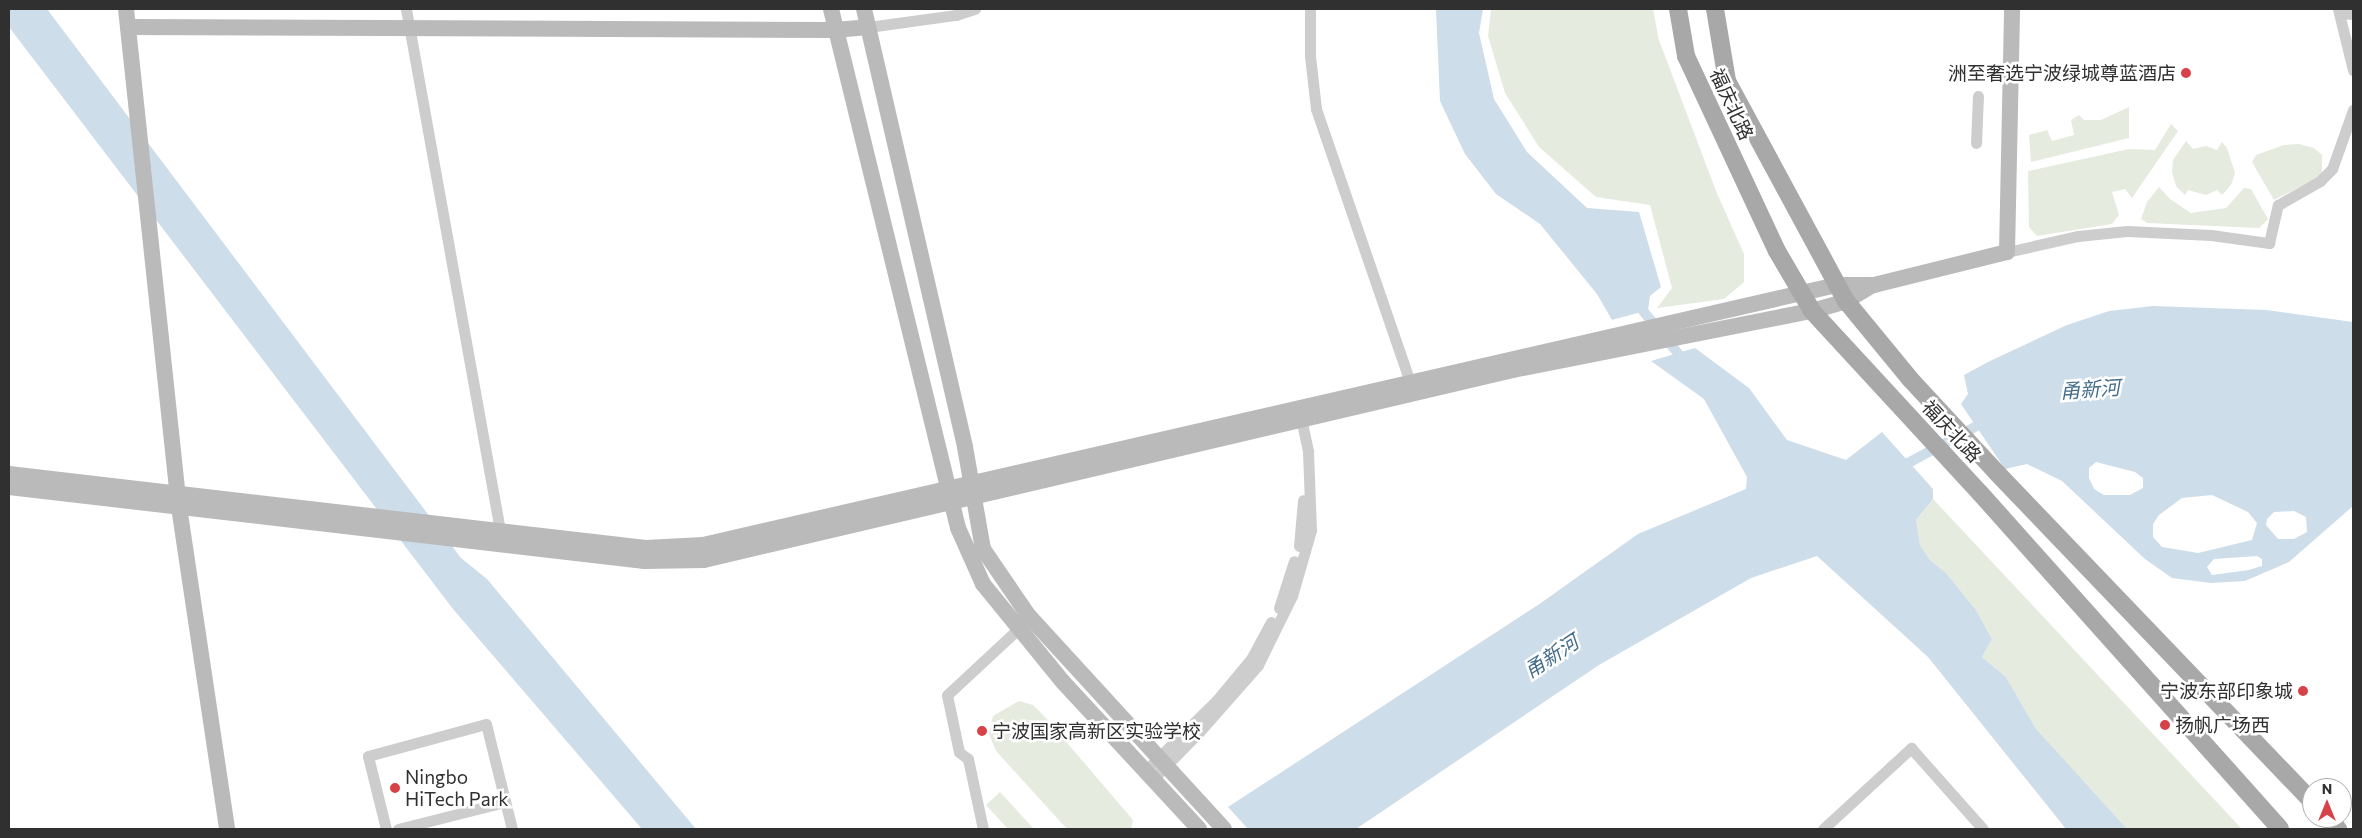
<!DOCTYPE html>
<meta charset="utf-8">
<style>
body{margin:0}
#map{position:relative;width:2362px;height:838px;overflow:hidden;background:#fff;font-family:Commissioner,"Noto Sans SC",sans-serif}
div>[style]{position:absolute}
.green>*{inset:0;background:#e5ebdf}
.water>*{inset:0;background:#cddde9}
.canal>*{height:10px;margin:-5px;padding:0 5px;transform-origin:5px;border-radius:5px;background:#cddde9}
.street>*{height:11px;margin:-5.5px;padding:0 5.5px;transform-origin:5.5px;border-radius:5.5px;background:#cdcdcd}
.secondary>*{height:16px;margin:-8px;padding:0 8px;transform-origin:8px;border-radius:8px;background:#bababa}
.primary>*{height:18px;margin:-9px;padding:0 9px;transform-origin:9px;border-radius:9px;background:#a8a8a8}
.dots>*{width:14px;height:14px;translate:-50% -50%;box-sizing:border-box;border:2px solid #fff;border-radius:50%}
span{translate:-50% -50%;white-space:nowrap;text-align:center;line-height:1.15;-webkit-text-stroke:5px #fff;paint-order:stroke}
.poi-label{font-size:19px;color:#303030}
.right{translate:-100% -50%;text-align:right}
.left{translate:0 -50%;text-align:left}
.street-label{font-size:19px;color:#303030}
.water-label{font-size:20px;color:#446d8b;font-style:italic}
.frame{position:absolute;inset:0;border:10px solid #303030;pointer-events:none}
.north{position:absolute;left:2302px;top:778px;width:50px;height:50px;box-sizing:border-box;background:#fff;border:1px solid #acacac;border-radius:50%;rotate:0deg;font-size:14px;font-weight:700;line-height:20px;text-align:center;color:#303030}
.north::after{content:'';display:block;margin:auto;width:18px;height:22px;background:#d64248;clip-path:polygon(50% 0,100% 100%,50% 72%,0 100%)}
</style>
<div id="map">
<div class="green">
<i style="clip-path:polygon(1491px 9px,1653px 9px,1659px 40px,1716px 191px,1744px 254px,1744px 282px,1724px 299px,1657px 308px,1672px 288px,1650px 205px,1596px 197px,1539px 147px,1505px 93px,1488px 36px)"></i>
<i style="clip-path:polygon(2129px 107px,2129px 138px,2031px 162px,2029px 135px,2047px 130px,2052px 141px,2074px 135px,2071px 120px,2079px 115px,2084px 120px,2101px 120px)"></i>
<i style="clip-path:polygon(2171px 124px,2178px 131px,2132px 198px,2125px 189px,2112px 192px,2119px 215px,2112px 224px,2037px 236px,2029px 227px,2028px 171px,2129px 149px,2155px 150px)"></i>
<i style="clip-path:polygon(2186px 141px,2193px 149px,2206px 146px,2217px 150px,2222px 142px,2227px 148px,2235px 173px,2231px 185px,2222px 195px,2217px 190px,2206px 195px,2188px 190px,2185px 195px,2176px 186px,2172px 172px,2173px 160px)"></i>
<i style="clip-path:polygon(2299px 144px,2314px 148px,2322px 155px,2322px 176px,2274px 200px,2252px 162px,2256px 155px,2284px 145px)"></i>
<i style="clip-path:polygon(2159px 187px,2170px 199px,2191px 213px,2226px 208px,2244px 188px,2251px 189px,2268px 219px,2259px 228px,2147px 223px,2141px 219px,2147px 202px)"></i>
<i style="clip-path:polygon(1933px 499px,2242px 829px,2127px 829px,2072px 770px,2036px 729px,2006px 677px,1982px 657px,1992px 639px,1976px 610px,1946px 573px,1930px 560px,1920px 545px,1916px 520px)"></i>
<i style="clip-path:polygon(1019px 701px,1033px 705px,1045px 717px,1133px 820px,1131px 829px,1067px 829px,996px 751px,989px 734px,993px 716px)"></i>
<i style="clip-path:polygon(1000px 792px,1023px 817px,1034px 829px,1008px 829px,986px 805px)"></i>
</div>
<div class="water">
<i style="clip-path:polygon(9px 9px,47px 9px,461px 558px,487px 579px,696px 829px,642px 829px,453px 609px,9px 27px)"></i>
<i style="clip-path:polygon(1436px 9px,1483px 9px,1479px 33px,1494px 99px,1527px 152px,1587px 208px,1639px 212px,1661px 287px,1650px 296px,1648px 310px,1612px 320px,1597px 294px,1540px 224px,1496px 194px,1465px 154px,1440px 101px)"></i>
<i style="clip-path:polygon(evenodd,2153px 306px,2266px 310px,2353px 322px,2353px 506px,2289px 562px,2245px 581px,2211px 583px,2172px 578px,2145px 559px,2062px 481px,2027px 464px,2005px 469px,1961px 404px,1968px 394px,1964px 375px,1990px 361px,2067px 325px,2109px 311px,2153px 306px,2096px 462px,2135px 472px,2143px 478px,2143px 488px,2130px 495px,2104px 495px,2094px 489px,2089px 478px,2089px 468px,2096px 462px,2153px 306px,2212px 495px,2248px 512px,2257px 523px,2252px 540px,2198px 553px,2162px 547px,2153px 537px,2153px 524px,2159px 515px,2182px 498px,2212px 495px,2153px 306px,2294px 511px,2306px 517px,2307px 532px,2294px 539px,2278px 539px,2266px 525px,2267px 519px,2274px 512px,2294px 511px,2153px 306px,2257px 556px,2262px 559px,2262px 566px,2249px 570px,2212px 575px,2207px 567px,2214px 559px,2257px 556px)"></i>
<i style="clip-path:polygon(1695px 348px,1749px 388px,1787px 440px,1846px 460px,1882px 432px,1933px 489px,1933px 499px,1916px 520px,1920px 545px,1930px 560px,1946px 573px,1976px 610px,1992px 639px,1982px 657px,2006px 677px,2036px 729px,2127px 829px,2066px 829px,1928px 657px,1817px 556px,1751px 578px,1599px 665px,1356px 829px,1248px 829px,1228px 807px,1538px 605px,1638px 534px,1746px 489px,1747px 477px,1704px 399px,1651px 361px)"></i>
</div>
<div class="canal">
<i style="left:1635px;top:301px;width:80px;rotate:50.6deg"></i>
<i style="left:1897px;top:469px;width:103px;rotate:-28.3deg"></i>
</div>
<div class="street">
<i style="left:406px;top:9px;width:535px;rotate:79.78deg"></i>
<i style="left:1310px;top:9px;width:47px;rotate:90deg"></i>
<i style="left:1310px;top:56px;width:53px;rotate:83.5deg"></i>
<i style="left:1316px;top:109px;width:295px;rotate:71deg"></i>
<i style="left:2338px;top:9px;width:63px;rotate:76.2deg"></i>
<i style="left:2339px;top:13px;width:14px;rotate:4deg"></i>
<i style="left:868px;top:27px;width:89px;rotate:-7.8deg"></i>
<i style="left:956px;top:15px;width:20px;rotate:-18deg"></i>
<i style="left:1976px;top:143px;width:47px;rotate:-87.6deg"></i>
<i style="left:2007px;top:252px;width:73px;rotate:-12.7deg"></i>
<i style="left:2078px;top:236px;width:49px;rotate:-5.8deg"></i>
<i style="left:2127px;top:231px;width:84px;rotate:2.7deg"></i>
<i style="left:2211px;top:235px;width:59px;rotate:7.9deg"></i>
<i style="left:2269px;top:243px;width:39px;rotate:-77deg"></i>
<i style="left:2278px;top:205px;width:48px;rotate:-29.7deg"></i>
<i style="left:2320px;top:181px;width:17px;rotate:-45deg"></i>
<i style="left:2332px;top:169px;width:63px;rotate:-70.4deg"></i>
<i style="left:1299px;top:546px;width:46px;rotate:-85deg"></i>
<i style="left:1279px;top:608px;width:49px;rotate:-72.3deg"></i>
<i style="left:1145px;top:771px;width:100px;rotate:-44.6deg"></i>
<i style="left:1216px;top:701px;width:55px;rotate:-50.2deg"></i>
<i style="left:1251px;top:659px;width:42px;rotate:-61.6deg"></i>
<i style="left:1153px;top:779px;width:66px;rotate:-45.6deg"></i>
<i style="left:1199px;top:732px;width:89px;rotate:-48.6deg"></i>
<i style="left:1258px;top:665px;width:77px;rotate:-63.8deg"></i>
<i style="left:1292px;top:596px;width:69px;rotate:-73.9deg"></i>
<i style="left:1311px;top:530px;width:79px;rotate:-92.2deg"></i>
<i style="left:1308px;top:451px;width:38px;rotate:-102deg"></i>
<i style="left:386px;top:829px;width:75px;rotate:-103.9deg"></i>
<i style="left:368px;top:756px;width:122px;rotate:-15.2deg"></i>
<i style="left:486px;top:724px;width:108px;rotate:76.1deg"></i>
<i style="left:398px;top:829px;width:110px;rotate:-14.2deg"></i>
<i style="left:983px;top:829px;width:72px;rotate:-102.1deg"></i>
<i style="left:968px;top:759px;width:11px;rotate:-142deg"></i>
<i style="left:959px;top:752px;width:58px;rotate:-101.9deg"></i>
<i style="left:947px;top:695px;width:98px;rotate:-42.9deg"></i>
<i style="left:1823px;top:829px;width:120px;rotate:-42.6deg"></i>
<i style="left:1911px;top:748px;width:108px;rotate:48.4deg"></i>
</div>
<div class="secondary">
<i style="left:126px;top:9px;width:501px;rotate:83.93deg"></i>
<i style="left:179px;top:507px;width:326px;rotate:81.5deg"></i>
<i style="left:831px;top:9px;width:534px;rotate:76.25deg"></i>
<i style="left:958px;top:528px;width:61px;rotate:65.9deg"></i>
<i style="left:983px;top:584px;width:127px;rotate:50.8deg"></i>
<i style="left:1063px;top:682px;width:200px;rotate:47.2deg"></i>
<i style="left:864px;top:9px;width:449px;rotate:77deg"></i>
<i style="left:965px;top:447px;width:104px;rotate:80deg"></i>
<i style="left:983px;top:549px;width:80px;rotate:55.7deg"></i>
<i style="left:1028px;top:615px;width:290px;rotate:47.5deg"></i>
<i style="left:128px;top:27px;width:707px;rotate:0.24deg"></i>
<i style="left:835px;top:30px;width:33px;rotate:-5deg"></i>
<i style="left:9px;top:474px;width:641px;rotate:6.63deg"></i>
<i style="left:646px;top:548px;width:57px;rotate:-3deg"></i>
<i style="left:703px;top:545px;width:1162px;rotate:-12.92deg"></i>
<i style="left:1836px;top:285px;width:38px"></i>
<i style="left:1874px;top:285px;width:137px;rotate:-13.9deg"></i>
<i style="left:2007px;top:252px;width:243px;rotate:-88.8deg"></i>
<i style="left:9px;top:487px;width:640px;rotate:6.64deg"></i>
<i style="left:645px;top:561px;width:59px;rotate:-1deg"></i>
<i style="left:704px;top:560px;width:831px;rotate:-13.22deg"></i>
<i style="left:1513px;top:370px;width:305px;rotate:-11.2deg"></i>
<i style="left:1812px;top:311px;width:35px;rotate:-16deg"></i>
<i style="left:1846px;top:301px;width:31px;rotate:-31deg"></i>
</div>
<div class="primary">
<i style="left:1678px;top:9px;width:48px;rotate:80.3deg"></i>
<i style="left:1686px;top:56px;width:215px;rotate:65deg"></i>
<i style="left:1777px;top:251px;width:69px;rotate:59.7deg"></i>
<i style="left:1812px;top:311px;width:248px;rotate:47.3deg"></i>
<i style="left:1980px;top:493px;width:450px;rotate:48.2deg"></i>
<i style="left:1715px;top:9px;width:73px;rotate:80.5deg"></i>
<i style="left:1727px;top:81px;width:250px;rotate:61.6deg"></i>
<i style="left:1846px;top:301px;width:102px;rotate:50.6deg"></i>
<i style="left:1911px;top:380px;width:128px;rotate:47.2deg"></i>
<i style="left:1998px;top:474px;width:454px;rotate:46.2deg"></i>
<i style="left:2327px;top:818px;width:16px;rotate:45deg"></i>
</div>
<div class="dots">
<i style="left:2186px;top:73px;background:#d64248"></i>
<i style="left:2303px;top:691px;background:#d64248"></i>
<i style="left:2165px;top:725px;background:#d64248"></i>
<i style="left:982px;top:731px;background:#d64248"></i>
<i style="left:395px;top:788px;background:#d64248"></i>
</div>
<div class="poi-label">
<span class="right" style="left:2176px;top:73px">洲至奢选宁波绿城尊蓝酒店</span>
<span class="right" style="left:2293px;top:691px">宁波东部印象城</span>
<span class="left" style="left:2175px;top:725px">扬帆广场西</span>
<span class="left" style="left:992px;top:731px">宁波国家高新区实验学校</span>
<span class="left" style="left:405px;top:788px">Ningbo<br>HiTech Park</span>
</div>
<div class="street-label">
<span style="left:1732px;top:104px;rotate:65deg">福庆北路</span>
<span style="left:1952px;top:431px;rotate:47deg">福庆北路</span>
</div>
<div class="water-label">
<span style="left:2090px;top:389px;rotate:-4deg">甬新河</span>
<span style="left:1551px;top:656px;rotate:-33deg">甬新河</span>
</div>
<div class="frame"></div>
<div class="north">N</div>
</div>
